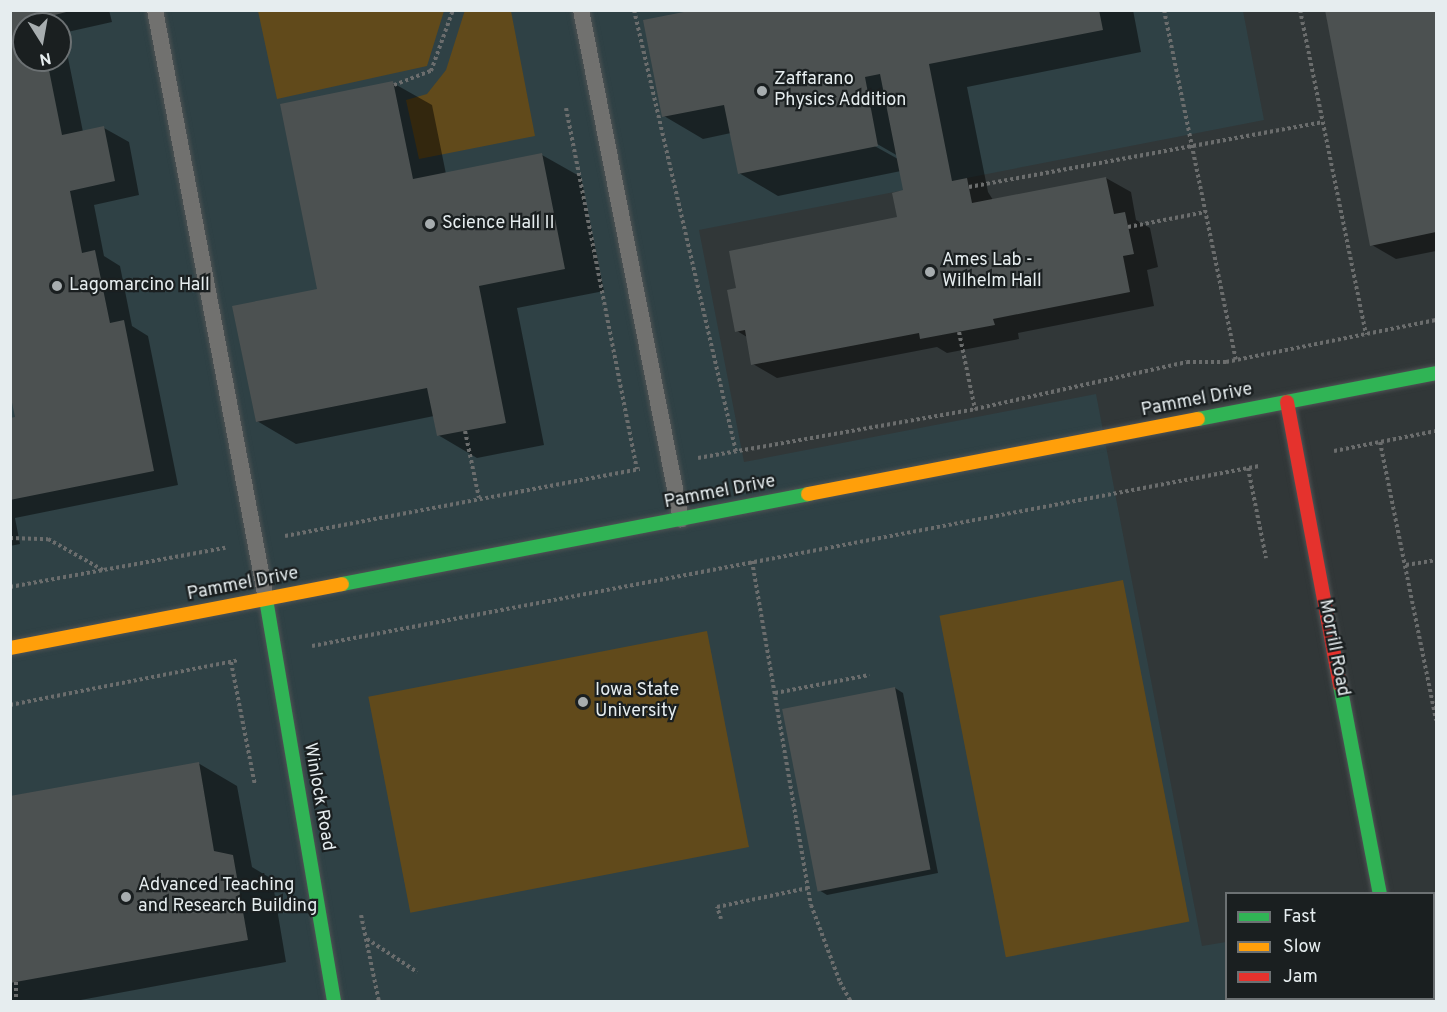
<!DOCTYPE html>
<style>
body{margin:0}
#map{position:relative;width:1447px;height:1012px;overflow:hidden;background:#313738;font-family:Overpass,sans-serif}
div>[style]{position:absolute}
.built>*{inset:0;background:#2f4145}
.green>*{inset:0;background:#614a1b;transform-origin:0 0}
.shadow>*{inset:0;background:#0007}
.building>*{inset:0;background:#4c5151;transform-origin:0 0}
.path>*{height:4px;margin-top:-2px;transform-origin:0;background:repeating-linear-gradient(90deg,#6b6d6d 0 3px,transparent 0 6px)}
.roads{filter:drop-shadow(0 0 2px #4f5354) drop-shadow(0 0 2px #4f5354)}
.lane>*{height:16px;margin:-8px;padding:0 8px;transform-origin:8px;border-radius:8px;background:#71716f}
.street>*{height:33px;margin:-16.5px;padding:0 16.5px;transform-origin:16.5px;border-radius:16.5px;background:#71716f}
.fast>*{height:14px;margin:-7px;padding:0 7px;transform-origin:7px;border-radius:7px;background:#30b455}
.slow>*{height:14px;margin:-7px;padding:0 7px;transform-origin:7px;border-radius:7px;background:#ff9f0a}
.jam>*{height:14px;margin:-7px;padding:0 7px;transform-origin:7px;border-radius:7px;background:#e5322d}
.dots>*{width:16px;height:16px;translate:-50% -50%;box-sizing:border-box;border:3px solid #1a1f20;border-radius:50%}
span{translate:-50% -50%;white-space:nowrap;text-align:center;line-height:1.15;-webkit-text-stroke:4.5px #1a1f20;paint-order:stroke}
.poi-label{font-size:18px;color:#e6edef}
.left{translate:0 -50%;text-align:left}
.street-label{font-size:18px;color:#e6edef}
.frame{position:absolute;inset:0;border:12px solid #e6edef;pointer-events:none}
.legend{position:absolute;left:1225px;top:892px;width:210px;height:108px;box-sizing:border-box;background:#1a1f20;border:2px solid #6c7173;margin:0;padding:8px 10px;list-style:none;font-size:18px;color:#e6edef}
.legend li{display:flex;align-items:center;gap:12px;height:30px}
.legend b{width:30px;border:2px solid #6c7173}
.north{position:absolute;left:12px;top:12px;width:60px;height:60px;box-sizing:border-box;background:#1a1f20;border:2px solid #6c7173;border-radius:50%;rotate:169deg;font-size:16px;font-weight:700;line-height:24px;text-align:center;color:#e6edef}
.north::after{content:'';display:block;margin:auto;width:21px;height:27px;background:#a7adaf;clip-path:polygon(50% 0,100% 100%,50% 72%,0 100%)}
</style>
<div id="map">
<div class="built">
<i style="clip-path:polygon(evenodd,10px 11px,1243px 11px,1264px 120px,699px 230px,744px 462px,1096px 394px,1202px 946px,1226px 942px,1226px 998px,1421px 998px,1421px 1001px,11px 1001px,10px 11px,24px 24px,60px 24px,60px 60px,24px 60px,24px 24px)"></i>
</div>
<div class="green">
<i style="clip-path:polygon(465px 10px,511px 11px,535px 136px,419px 159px,406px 100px,427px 94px,446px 70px)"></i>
<i style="clip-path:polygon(258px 11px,258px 10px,444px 11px,427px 66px,277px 99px)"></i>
<i style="left:1123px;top:580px;width:348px;height:187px;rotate:79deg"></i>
<i style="left:707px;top:631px;width:220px;height:345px;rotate:79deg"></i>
</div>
<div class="shadow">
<i style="clip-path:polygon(evenodd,10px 10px,109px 10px,112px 22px,63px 33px,83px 132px,104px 128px,129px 142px,139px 195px,94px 205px,104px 256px,120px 266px,132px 326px,148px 336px,178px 485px,15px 518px,20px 544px,10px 546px,10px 420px,17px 418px,10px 10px,24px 24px,60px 24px,60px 60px,24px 60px,24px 24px)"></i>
<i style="clip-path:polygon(evenodd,701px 10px,1133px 10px,1141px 52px,967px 87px,988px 192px,993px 200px,1106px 178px,1131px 192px,1136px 220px,1150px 228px,1158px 267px,1147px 270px,1154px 306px,1018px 333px,1019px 339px,947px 353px,937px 347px,777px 378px,753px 364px,747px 337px,737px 331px,899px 218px,906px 191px,901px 171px,778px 196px,739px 173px,731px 133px,703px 139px,664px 116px,701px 10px,872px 141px,898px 156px,898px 159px,871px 144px,872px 141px)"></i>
<i style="clip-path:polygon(1327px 10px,1436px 10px,1436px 251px,1396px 259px,1372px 245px)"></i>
<i style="clip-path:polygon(393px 83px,432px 105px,446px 174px,542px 155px,581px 177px,604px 291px,517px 308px,544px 445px,477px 458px,438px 435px,434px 416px,296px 444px,257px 421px,319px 290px)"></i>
<i style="clip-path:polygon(895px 688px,903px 693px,938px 873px,827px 895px,819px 890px)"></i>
<i style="clip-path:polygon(198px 763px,237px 786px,252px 867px,272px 879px,286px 962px,70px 1002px,10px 1002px,10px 797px)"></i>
</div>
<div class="building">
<i style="clip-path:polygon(10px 10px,74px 10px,39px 19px,40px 24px,24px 24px,24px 60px,47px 60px,62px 135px,104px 126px,115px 181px,70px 191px,82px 253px,95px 250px,110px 323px,124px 320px,154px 471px,10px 500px,10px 418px,15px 417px,10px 393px)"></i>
<i style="clip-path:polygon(694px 10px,1099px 10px,1103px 30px,929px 64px,952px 181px,967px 178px,972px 203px,1106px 177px,1114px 214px,1125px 212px,1134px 254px,1123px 256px,1130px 292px,993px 319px,995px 325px,920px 339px,919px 333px,751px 365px,745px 330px,735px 332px,727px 290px,736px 288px,729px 251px,897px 217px,892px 193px,903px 190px,880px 74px,865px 77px,878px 146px,738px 174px,724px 105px,662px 117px,643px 20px)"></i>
<i style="clip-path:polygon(1325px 10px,1436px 10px,1436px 232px,1370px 246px)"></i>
<i style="clip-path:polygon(393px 81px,413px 179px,542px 153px,565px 269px,479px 286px,506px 423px,437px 436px,427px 388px,256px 422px,232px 306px,317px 289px,280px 104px)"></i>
<i style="left:895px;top:687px;width:186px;height:115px;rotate:79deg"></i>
<i style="clip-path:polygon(199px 762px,214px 851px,233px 855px,248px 940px,10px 983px,10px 796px)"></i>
</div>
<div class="path">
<i style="left:634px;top:10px;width:453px;rotate:77deg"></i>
<i style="left:1164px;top:10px;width:357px;rotate:78.4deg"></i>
<i style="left:1300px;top:10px;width:331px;rotate:78.5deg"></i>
<i style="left:394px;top:85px;width:40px;rotate:-21deg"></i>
<i style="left:431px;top:71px;width:65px;rotate:-70.2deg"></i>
<i style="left:566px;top:108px;width:368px;rotate:78.9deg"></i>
<i style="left:969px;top:187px;width:359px;rotate:-10.4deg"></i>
<i style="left:1128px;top:227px;width:79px;rotate:-10.9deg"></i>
<i style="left:959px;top:332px;width:79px;rotate:78.3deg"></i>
<i style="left:465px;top:431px;width:68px;rotate:78.2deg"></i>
<i style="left:1380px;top:442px;width:284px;rotate:78.6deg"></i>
<i style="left:1334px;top:451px;width:104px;rotate:-11.1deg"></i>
<i style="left:698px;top:458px;width:281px;rotate:-10deg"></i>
<i style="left:975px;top:409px;width:217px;rotate:-12.5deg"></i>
<i style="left:1187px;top:362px;width:39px"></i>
<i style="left:1226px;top:362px;width:214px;rotate:-11.3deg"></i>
<i style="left:1248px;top:468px;width:92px;rotate:78.7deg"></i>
<i style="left:285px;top:536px;width:361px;rotate:-10.7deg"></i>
<i style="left:10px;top:538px;width:38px;rotate:2deg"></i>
<i style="left:48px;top:539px;width:63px;rotate:29.4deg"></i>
<i style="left:752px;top:561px;width:349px;rotate:80.3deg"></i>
<i style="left:811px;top:905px;width:82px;rotate:69.4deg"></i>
<i style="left:840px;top:982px;width:23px;rotate:61deg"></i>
<i style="left:1406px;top:565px;width:30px;rotate:-9deg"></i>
<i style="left:10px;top:587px;width:219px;rotate:-10.3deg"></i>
<i style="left:312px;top:646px;width:964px;rotate:-10.76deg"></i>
<i style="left:231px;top:662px;width:125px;rotate:79deg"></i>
<i style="left:775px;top:693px;width:96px;rotate:-10.8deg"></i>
<i style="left:10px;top:705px;width:233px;rotate:-11.1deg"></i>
<i style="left:361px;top:915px;width:89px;rotate:78.3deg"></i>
<i style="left:721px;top:919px;width:13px;rotate:-108deg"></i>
<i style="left:717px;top:907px;width:93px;rotate:-11.8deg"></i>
<i style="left:367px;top:939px;width:60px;rotate:33.4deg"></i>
<i style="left:16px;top:982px;width:20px;rotate:90deg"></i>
</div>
<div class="roads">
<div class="lane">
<i style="left:155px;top:10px;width:599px;rotate:79.33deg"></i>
<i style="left:581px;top:10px;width:519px;rotate:78.89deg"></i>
</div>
<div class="street">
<i style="left:1400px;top:998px;width:4px;rotate:90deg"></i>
</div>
<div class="fast">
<i style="left:1198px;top:419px;width:242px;rotate:-10.9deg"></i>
<i style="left:342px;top:584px;width:475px;rotate:-10.9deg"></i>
<i style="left:266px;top:599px;width:409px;rotate:80.4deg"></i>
<i style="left:1340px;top:685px;width:213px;rotate:79.2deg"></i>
</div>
<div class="slow">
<i style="left:808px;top:494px;width:397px;rotate:-10.9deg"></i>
<i style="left:10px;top:648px;width:338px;rotate:-10.9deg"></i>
</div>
<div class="jam">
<i style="left:1287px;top:402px;width:288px;rotate:79.4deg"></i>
</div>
</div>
<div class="dots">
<i style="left:762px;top:91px;background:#a7adaf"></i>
<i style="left:430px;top:224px;background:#a7adaf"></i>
<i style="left:930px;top:272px;background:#a7adaf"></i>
<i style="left:57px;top:286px;background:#a7adaf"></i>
<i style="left:583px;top:702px;background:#a7adaf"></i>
<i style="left:126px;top:897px;background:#a7adaf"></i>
</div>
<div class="poi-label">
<span class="left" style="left:774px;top:91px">Zaffarano<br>Physics Addition</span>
<span class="left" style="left:442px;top:224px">Science Hall II</span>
<span class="left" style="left:942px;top:272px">Ames Lab -<br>Wilhelm Hall</span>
<span class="left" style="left:69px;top:286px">Lagomarcino Hall</span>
<span class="left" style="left:595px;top:702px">Iowa State<br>University</span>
<span class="left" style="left:138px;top:897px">Advanced Teaching<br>and Research Building</span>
</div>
<div class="street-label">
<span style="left:1197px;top:401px;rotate:-11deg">Pammel Drive</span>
<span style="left:720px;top:493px;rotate:-11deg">Pammel Drive</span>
<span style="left:243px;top:585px;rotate:-11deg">Pammel Drive</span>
<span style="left:1333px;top:648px;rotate:79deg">Morrill Road</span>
<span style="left:318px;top:797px;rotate:80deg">Winlock Road</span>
</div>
<div class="frame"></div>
<ul class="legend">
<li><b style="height:8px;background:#30b455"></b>Fast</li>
<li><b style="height:8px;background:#ff9f0a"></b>Slow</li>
<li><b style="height:8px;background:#e5322d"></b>Jam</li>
</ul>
<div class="north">N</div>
</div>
